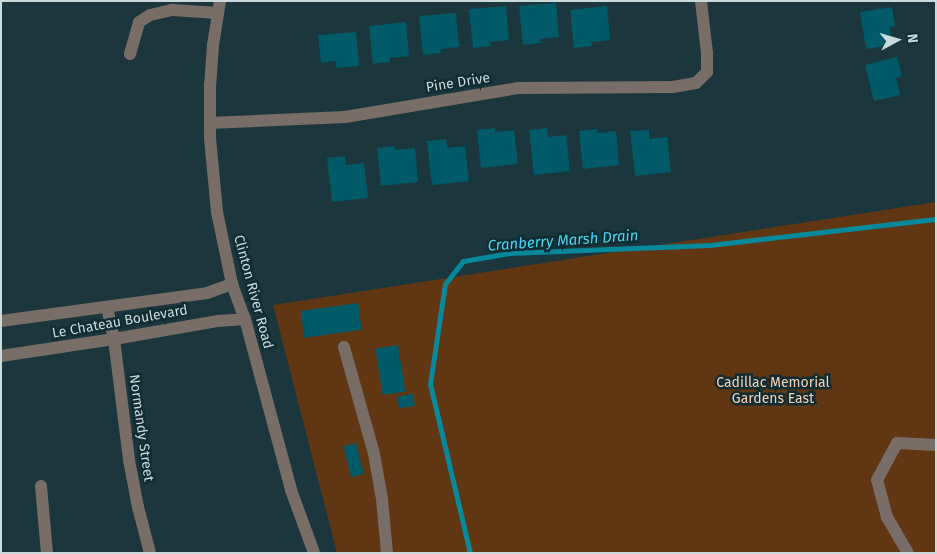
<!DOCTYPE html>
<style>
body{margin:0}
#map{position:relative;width:937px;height:554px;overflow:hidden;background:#1b373d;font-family:"Fira Sans",sans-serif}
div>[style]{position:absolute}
.green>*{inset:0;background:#613613}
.stream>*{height:5px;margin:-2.5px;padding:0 2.5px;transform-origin:2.5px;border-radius:2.5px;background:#07899c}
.building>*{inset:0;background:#005a67;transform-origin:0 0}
.minor>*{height:12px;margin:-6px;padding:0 6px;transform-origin:6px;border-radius:6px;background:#786e67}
span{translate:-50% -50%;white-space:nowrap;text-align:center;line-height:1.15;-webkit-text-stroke:5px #102d33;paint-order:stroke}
.street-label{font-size:14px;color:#c9d9dc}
.park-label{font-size:14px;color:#fbd1b3}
.water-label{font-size:15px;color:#47d6ef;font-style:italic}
.frame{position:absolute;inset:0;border:2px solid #c9d9dc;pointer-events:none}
.north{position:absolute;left:872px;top:15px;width:50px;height:50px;-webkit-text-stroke:4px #102d33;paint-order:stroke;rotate:84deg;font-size:14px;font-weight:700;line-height:20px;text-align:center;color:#c9d9dc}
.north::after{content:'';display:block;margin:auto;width:18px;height:22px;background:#c9d9dc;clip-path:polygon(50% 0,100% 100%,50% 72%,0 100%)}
</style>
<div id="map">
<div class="green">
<i style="clip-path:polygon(936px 202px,936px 553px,337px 553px,273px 305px)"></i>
</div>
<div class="stream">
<i style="left:470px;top:553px;width:174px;rotate:-103.3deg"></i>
<i style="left:430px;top:384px;width:101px;rotate:-81.5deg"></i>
<i style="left:445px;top:284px;width:29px;rotate:-52deg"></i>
<i style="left:463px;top:261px;width:48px;rotate:-9.7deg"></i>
<i style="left:510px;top:253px;width:200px;rotate:-2.3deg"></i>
<i style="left:710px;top:245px;width:227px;rotate:-6.6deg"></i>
</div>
<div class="building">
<i style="clip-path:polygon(556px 3px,559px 37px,540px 39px,541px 43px,523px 45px,519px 6px)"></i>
<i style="clip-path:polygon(506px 6px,509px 40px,490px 42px,491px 46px,473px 48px,469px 9px)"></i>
<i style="clip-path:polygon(607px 6px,610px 40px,591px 42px,592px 46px,574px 48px,570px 10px)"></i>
<i style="clip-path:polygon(892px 7px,895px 26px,890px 27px,892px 45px,866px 49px,860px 12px)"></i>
<i style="clip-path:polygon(456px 13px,459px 47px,440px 49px,441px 53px,423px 55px,419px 16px)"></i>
<i style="clip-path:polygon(406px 22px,409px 56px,390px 58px,390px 62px,373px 64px,369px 26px)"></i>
<i style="clip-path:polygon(356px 32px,359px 66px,336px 68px,336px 61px,321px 63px,318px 35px)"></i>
<i style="clip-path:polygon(897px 57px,902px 76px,896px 78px,900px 95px,874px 101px,865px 65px)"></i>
<i style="clip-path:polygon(495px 128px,495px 132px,514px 130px,518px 164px,481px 168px,477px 130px)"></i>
<i style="clip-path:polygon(547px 128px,548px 137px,566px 135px,570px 171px,534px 175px,529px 130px)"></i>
<i style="clip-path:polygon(597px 129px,597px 133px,616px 131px,619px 165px,583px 169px,579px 131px)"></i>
<i style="clip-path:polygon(649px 130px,649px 139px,667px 137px,671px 172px,635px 176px,630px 131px)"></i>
<i style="clip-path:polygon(446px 139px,447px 148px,465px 146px,469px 181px,432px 185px,427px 141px)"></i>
<i style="clip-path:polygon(395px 146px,395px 150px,415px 148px,418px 182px,381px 186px,377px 148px)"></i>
<i style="clip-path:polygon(345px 156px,346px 165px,364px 163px,368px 198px,332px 202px,327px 158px)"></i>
<i style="left:358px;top:303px;width:27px;height:58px;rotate:82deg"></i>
<i style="left:398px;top:345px;width:47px;height:23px;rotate:81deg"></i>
<i style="left:413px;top:394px;width:12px;height:16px;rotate:81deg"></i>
<i style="left:356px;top:443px;width:32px;height:13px;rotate:76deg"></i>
</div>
<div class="minor">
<i style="left:220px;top:1px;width:45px;rotate:99deg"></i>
<i style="left:213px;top:45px;width:39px;rotate:94deg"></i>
<i style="left:210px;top:84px;width:54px;rotate:90deg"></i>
<i style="left:210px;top:138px;width:74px;rotate:84.6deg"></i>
<i style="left:217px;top:212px;width:74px;rotate:78.2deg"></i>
<i style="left:232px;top:284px;width:37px;rotate:70deg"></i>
<i style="left:245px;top:319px;width:177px;rotate:74.9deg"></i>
<i style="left:291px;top:490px;width:67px;rotate:69.9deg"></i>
<i style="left:130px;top:54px;width:33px;rotate:-74deg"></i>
<i style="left:139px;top:22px;width:13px;rotate:-32deg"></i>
<i style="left:150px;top:15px;width:23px;rotate:-13deg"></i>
<i style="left:172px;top:10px;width:46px;rotate:3.7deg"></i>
<i style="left:210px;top:123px;width:135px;rotate:-2.5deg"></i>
<i style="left:345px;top:117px;width:176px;rotate:-9.5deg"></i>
<i style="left:519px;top:88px;width:154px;rotate:-0.4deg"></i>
<i style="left:673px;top:87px;width:23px;rotate:-10deg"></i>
<i style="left:696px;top:83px;width:16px;rotate:-45deg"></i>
<i style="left:707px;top:72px;width:19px;rotate:-90deg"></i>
<i style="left:707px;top:53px;width:52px;rotate:-96.6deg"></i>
<i style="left:107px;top:307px;width:33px;rotate:78deg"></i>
<i style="left:114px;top:339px;width:122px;rotate:82.9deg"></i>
<i style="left:129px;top:460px;width:48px;rotate:79.2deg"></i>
<i style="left:138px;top:507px;width:48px;rotate:75.4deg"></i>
<i style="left:1px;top:321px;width:208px;rotate:-7.7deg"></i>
<i style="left:207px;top:293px;width:27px;rotate:-20deg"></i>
<i style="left:344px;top:347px;width:111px;rotate:74.3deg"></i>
<i style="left:374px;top:454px;width:46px;rotate:79.9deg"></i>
<i style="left:382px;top:499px;width:54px;rotate:84.7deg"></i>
<i style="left:1px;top:356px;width:114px;rotate:-8.6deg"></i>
<i style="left:114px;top:339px;width:106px;rotate:-9.8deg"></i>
<i style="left:218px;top:321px;width:27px;rotate:-4deg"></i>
<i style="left:41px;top:486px;width:67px;rotate:84.9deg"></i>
<i style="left:908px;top:553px;width:42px;rotate:-120.3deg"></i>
<i style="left:887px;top:517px;width:38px;rotate:-105deg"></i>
<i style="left:877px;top:480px;width:42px;rotate:-61.6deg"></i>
<i style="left:897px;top:443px;width:39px;rotate:3deg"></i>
</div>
<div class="street-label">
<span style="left:458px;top:83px;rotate:-9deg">Pine Drive</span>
<span style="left:253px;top:292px;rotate:75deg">Clinton River Road</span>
<span style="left:120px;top:322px;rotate:-10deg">Le Chateau Boulevard</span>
<span style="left:141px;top:428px;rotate:82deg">Normandy Street</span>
</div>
<div class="park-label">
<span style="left:773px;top:391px">Cadillac Memorial<br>Gardens East</span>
</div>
<div class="water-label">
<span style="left:563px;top:241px;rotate:-4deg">Cranberry Marsh Drain</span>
</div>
<div class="frame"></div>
<div class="north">N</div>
</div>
